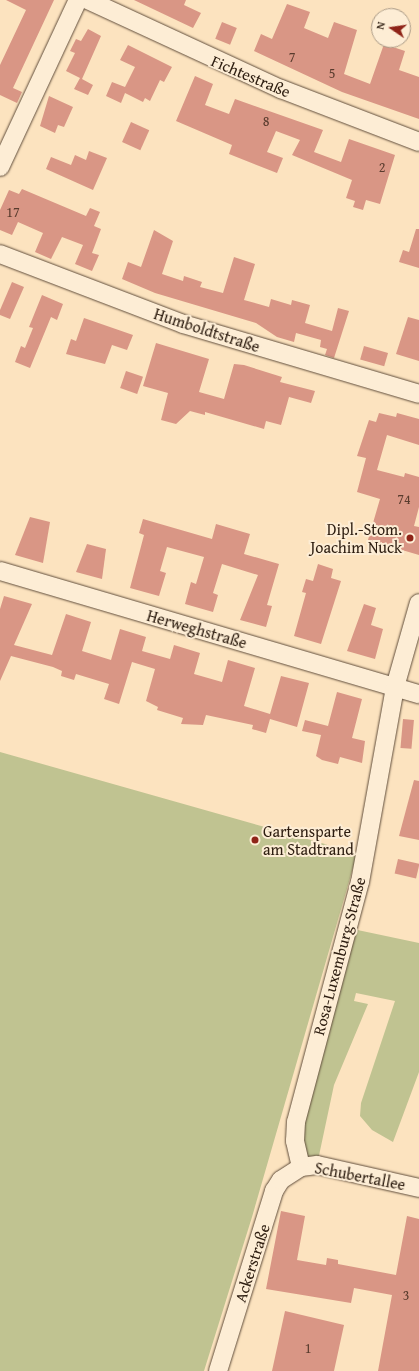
<!DOCTYPE html>
<meta charset="utf-8">
<style>
body{margin:0}
#map{position:relative;width:419px;height:1371px;overflow:hidden;background:#fce3bf;font-family:"Gentium Book Plus",serif}
div>[style]{position:absolute}
.green>*{inset:0;background:#c0c391}
.building>*{inset:0;background:#d99685;transform-origin:0 0}
.roads{filter:drop-shadow(0 0 1px #614e3c) drop-shadow(0 0 1px #614e3c)}
.minor>*{height:18px;margin:-9px;padding:0 9px;transform-origin:9px;border-radius:9px;background:#fdedd5}
.dots>*{width:11px;height:11px;translate:-50% -50%;box-sizing:border-box;border:2px solid #fdedd5;border-radius:50%}
span{translate:-50% -50%;white-space:nowrap;text-align:center;line-height:1.15;-webkit-text-stroke:4px #fdedd5;paint-order:stroke}
.number-label{font-size:14px;color:#583b2d}
.number-label span{-webkit-text-stroke-width:0}
.street-label{font-size:16px;color:#2d1d10}
.poi-label{font-size:16px;color:#2d1d10}
.right{translate:-100% -50%;text-align:right}
.left{translate:0 -50%;text-align:left}
.north{position:absolute;left:371px;top:8px;width:40px;height:40px;box-sizing:border-box;background:#fdedd5;border:1px solid #aa9a86;border-radius:50%;rotate:283deg;font-size:11px;font-weight:700;line-height:16px;text-align:center;color:#2d1d10}
.north::after{content:'';display:block;margin:auto;width:14px;height:18px;background:#8f2418;clip-path:polygon(50% 0,100% 100%,50% 72%,0 100%)}
</style>
<div id="map">
<div class="green">
<i style="clip-path:polygon(0 752px,325px 844px,338px 850px,337px 857px,357px 854px,252px 1217px,204px 1371px,0 1371px)"></i>
<i style="clip-path:polygon(348px 928px,419px 943px,419px 1072px,393px 1142px,372px 1130px,360px 1116px,361px 1103px,395px 1001px,356px 993px,354px 1001px,368px 1004px,334px 1085px,317px 1165px,301px 1167px,295px 1140px)"></i>
</div>
<div class="building">
<i style="clip-path:polygon(6px 0,54px 0,13px 88px,22px 92px,17px 103px,0 95px,0 65px,26px 10px)"></i>
<i style="clip-path:polygon(134px 0,186px 0,184px 5px,201px 13px,193px 28px)"></i>
<i style="clip-path:polygon(287px 4px,310px 12px,304px 28px,328px 38px,334px 22px,357px 30px,344px 74px,370px 84px,384px 44px,405px 51px,399px 70px,419px 77px,419px 119px,342px 92px,254px 51px,261px 34px,272px 39px)"></i>
<i style="left:222px;top:22px;width:16px;height:18px;rotate:22deg"></i>
<i style="clip-path:polygon(88px 29px,101px 36px,82px 79px,93px 85px,88px 95px,74px 89px,80px 78px,66px 71px,75px 53px,70px 51px,76px 39px,81px 41px)"></i>
<i style="clip-path:polygon(128px 45px,172px 67px,164px 82px,160px 80px,150px 101px,145px 98px,143px 102px,125px 93px,121px 103px,106px 96px,112px 82px,125px 87px,135px 67px,120px 60px)"></i>
<i style="clip-path:polygon(195px 76px,213px 84px,205px 105px,229px 114px,235px 99px,323px 130px,314px 152px,341px 162px,349px 139px,395px 155px,380px 204px,366px 200px,363px 210px,353px 207px,355px 201px,346px 198px,352px 180px,292px 155px,300px 140px,276px 131px,267px 152px,283px 158px,277px 173px,229px 154px,232px 145px,176px 121px)"></i>
<i style="clip-path:polygon(49px 96px,73px 107px,64px 127px,58px 125px,55px 133px,40px 126px)"></i>
<i style="left:131px;top:122px;width:20px;height:22px;rotate:24deg"></i>
<i style="clip-path:polygon(89px 151px,107px 158px,93px 190px,46px 169px,51px 157px,71px 165px,75px 155px,86px 160px)"></i>
<i style="clip-path:polygon(22px 189px,86px 216px,90px 208px,100px 212px,94px 226px,101px 229px,92px 253px,99px 255px,92px 271px,75px 264px,83px 245px,62px 237px,51px 259px,35px 252px,43px 233px,18px 222px,12px 235px,0 230px,0 210px,9px 190px,19px 194px)"></i>
<i style="clip-path:polygon(416px 229px,419px 229px,419px 268px,399px 262px,403px 250px,409px 252px)"></i>
<i style="clip-path:polygon(154px 230px,173px 241px,162px 274px,183px 281px,184px 276px,202px 282px,200px 287px,223px 293px,234px 257px,255px 264px,244px 300px,269px 307px,271px 299px,291px 305px,292px 300px,310px 305px,305px 323px,332px 331px,338px 308px,349px 311px,334px 358px,325px 355px,327px 349px,320px 347px,321px 340px,296px 333px,294px 342px,277px 337px,256px 323px,155px 293px,122px 279px,128px 262px,141px 267px)"></i>
<i style="clip-path:polygon(12px 282px,24px 287px,10px 319px,0 315px,0 310px)"></i>
<i style="clip-path:polygon(42px 295px,63px 304px,57px 320px,51px 317px,30px 368px,15px 362px,21px 346px,25px 348px,33px 328px,29px 327px)"></i>
<i style="clip-path:polygon(408px 317px,419px 320px,419px 361px,396px 354px)"></i>
<i style="clip-path:polygon(84px 318px,133px 335px,127px 350px,112px 345px,105px 364px,66px 354px,71px 339px,76px 341px)"></i>
<i style="clip-path:polygon(156px 343px,209px 359px,199px 392px,224px 399px,234px 364px,244px 365px,282px 377px,280px 382px,315px 391px,311px 403px,289px 397px,281px 425px,266px 421px,264px 429px,205px 412px,205px 415px,190px 411px,176px 424px,161px 420px,168px 393px,143px 386px)"></i>
<i style="left:364px;top:346px;width:25px;height:14px;rotate:16deg"></i>
<i style="left:126px;top:371px;width:18px;height:18px;rotate:19deg"></i>
<i style="clip-path:polygon(379px 413px,396px 417px,397px 413px,419px 419px,419px 445px,387px 435px,377px 470px,404px 477px,405px 473px,419px 477px,419px 507px,414px 526px,419px 527px,419px 555px,368px 540px,380px 499px,357px 492px,366px 458px,357px 456px,369px 420px,376px 422px)"></i>
<i style="clip-path:polygon(30px 517px,50px 522px,43px 563px,15px 555px)"></i>
<i style="clip-path:polygon(143px 519px,212px 539px,216px 524px,250px 534px,244px 554px,279px 564px,267px 605px,272px 606px,266px 627px,240px 620px,258px 575px,222px 564px,213px 593px,218px 595px,213px 612px,185px 604px,191px 582px,196px 584px,204px 557px,167px 547px,160px 571px,166px 573px,159px 596px,130px 588px,144px 535px,139px 533px)"></i>
<i style="clip-path:polygon(87px 544px,106px 549px,102px 579px,76px 572px)"></i>
<i style="clip-path:polygon(318px 564px,333px 569px,331px 578px,341px 581px,321px 644px,294px 636px,306px 593px,302px 592px,306px 579px,313px 581px)"></i>
<i style="clip-path:polygon(4px 596px,32px 604px,14px 645px,52px 655px,66px 614px,91px 622px,82px 651px,111px 660px,120px 629px,146px 637px,142px 651px,170px 659px,174px 645px,200px 653px,194px 674px,222px 682px,228px 660px,255px 668px,244px 706px,270px 714px,281px 676px,309px 683px,297px 727px,270px 719px,266px 733px,252px 729px,253px 725px,206px 715px,203px 725px,181px 724px,183px 718px,157px 710px,158px 707px,146px 701px,155px 669px,132px 662px,119px 704px,104px 699px,109px 684px,76px 674px,74px 680px,61px 676px,62px 671px,53px 667px,11px 656px,0 681px,0 609px)"></i>
<i style="clip-path:polygon(364px 604px,376px 608px,371px 625px,383px 629px,375px 659px,347px 651px)"></i>
<i style="clip-path:polygon(337px 692px,362px 699px,352px 738px,365px 741px,362px 763px,340px 757px,338px 764px,322px 760px,316px 756px,321px 735px,302px 731px,305px 720px,328px 726px)"></i>
<i style="left:403px;top:719px;width:11px;height:29px;rotate:5deg"></i>
<i style="clip-path:polygon(414px 780px,419px 781px,419px 840px,399px 836px)"></i>
<i style="left:398px;top:859px;width:22px;height:15px;rotate:13deg"></i>
<i style="clip-path:polygon(281px 1211px,305px 1216px,297px 1260px,326px 1265px,327px 1258px,338px 1260px,338px 1264px,396px 1275px,407px 1216px,419px 1219px,419px 1371px,378px 1371px,392px 1295px,354px 1288px,351px 1303px,266px 1289px)"></i>
<i style="clip-path:polygon(285px 1311px,344px 1325px,334px 1371px,272px 1371px)"></i>
</div>
<div class="roads">
<div class="minor">
<i style="left:88px;top:0;width:213px;rotate:24.8deg"></i>
<i style="left:281px;top:89px;width:148px;rotate:21deg"></i>
<i style="left:0;top:167px;width:184px;rotate:-65deg"></i>
<i style="left:0;top:254px;width:196px;rotate:20.9deg"></i>
<i style="left:183px;top:324px;width:246px;rotate:16.5deg"></i>
<i style="left:0;top:571px;width:437px;rotate:16.4deg"></i>
<i style="left:301px;top:1167px;width:27px;rotate:-103deg"></i>
<i style="left:295px;top:1141px;width:19px;rotate:-87deg"></i>
<i style="left:296px;top:1122px;width:248px;rotate:-75.1deg"></i>
<i style="left:360px;top:882px;width:198px;rotate:-79.8deg"></i>
<i style="left:395px;top:687px;width:87px;rotate:-74.1deg"></i>
<i style="left:218px;top:1371px;width:189px;rotate:-72.7deg"></i>
<i style="left:274px;top:1191px;width:13px;rotate:-58deg"></i>
<i style="left:281px;top:1180px;width:24px;rotate:-33deg"></i>
<i style="left:301px;top:1167px;width:16px;rotate:-7deg"></i>
<i style="left:317px;top:1165px;width:105px;rotate:12.7deg"></i>
</div>
</div>
<div class="dots">
<i style="left:410px;top:538px;background:#8f2418"></i>
<i style="left:255px;top:840px;background:#8f2418"></i>
</div>
<div class="number-label">
<span style="left:292px;top:57px">7</span>
<span style="left:332px;top:73px">5</span>
<span style="left:266px;top:121px">8</span>
<span style="left:382px;top:167px">2</span>
<span style="left:13px;top:212px">17</span>
<span style="left:404px;top:499px">74</span>
<span style="left:406px;top:1295px">3</span>
<span style="left:308px;top:1348px">1</span>
</div>
<div class="street-label">
<span style="left:251px;top:76px;rotate:23deg">Fichtestraße</span>
<span style="left:207px;top:330px;rotate:18deg">Humboldtstraße</span>
<span style="left:197px;top:629px;rotate:16deg">Herweghstraße</span>
<span style="left:339px;top:956px;rotate:-75deg">Rosa-Luxemburg-Straße</span>
<span style="left:360px;top:1176px;rotate:11deg">Schubertallee</span>
<span style="left:252px;top:1263px;rotate:-72deg">Ackerstraße</span>
</div>
<div class="poi-label">
<span class="right" style="left:402px;top:538px">Dipl.-Stom.<br>Joachim Nuck</span>
<span class="left" style="left:263px;top:840px">Gartensparte<br>am Stadtrand</span>
</div>
<div class="north">N</div>
</div>
